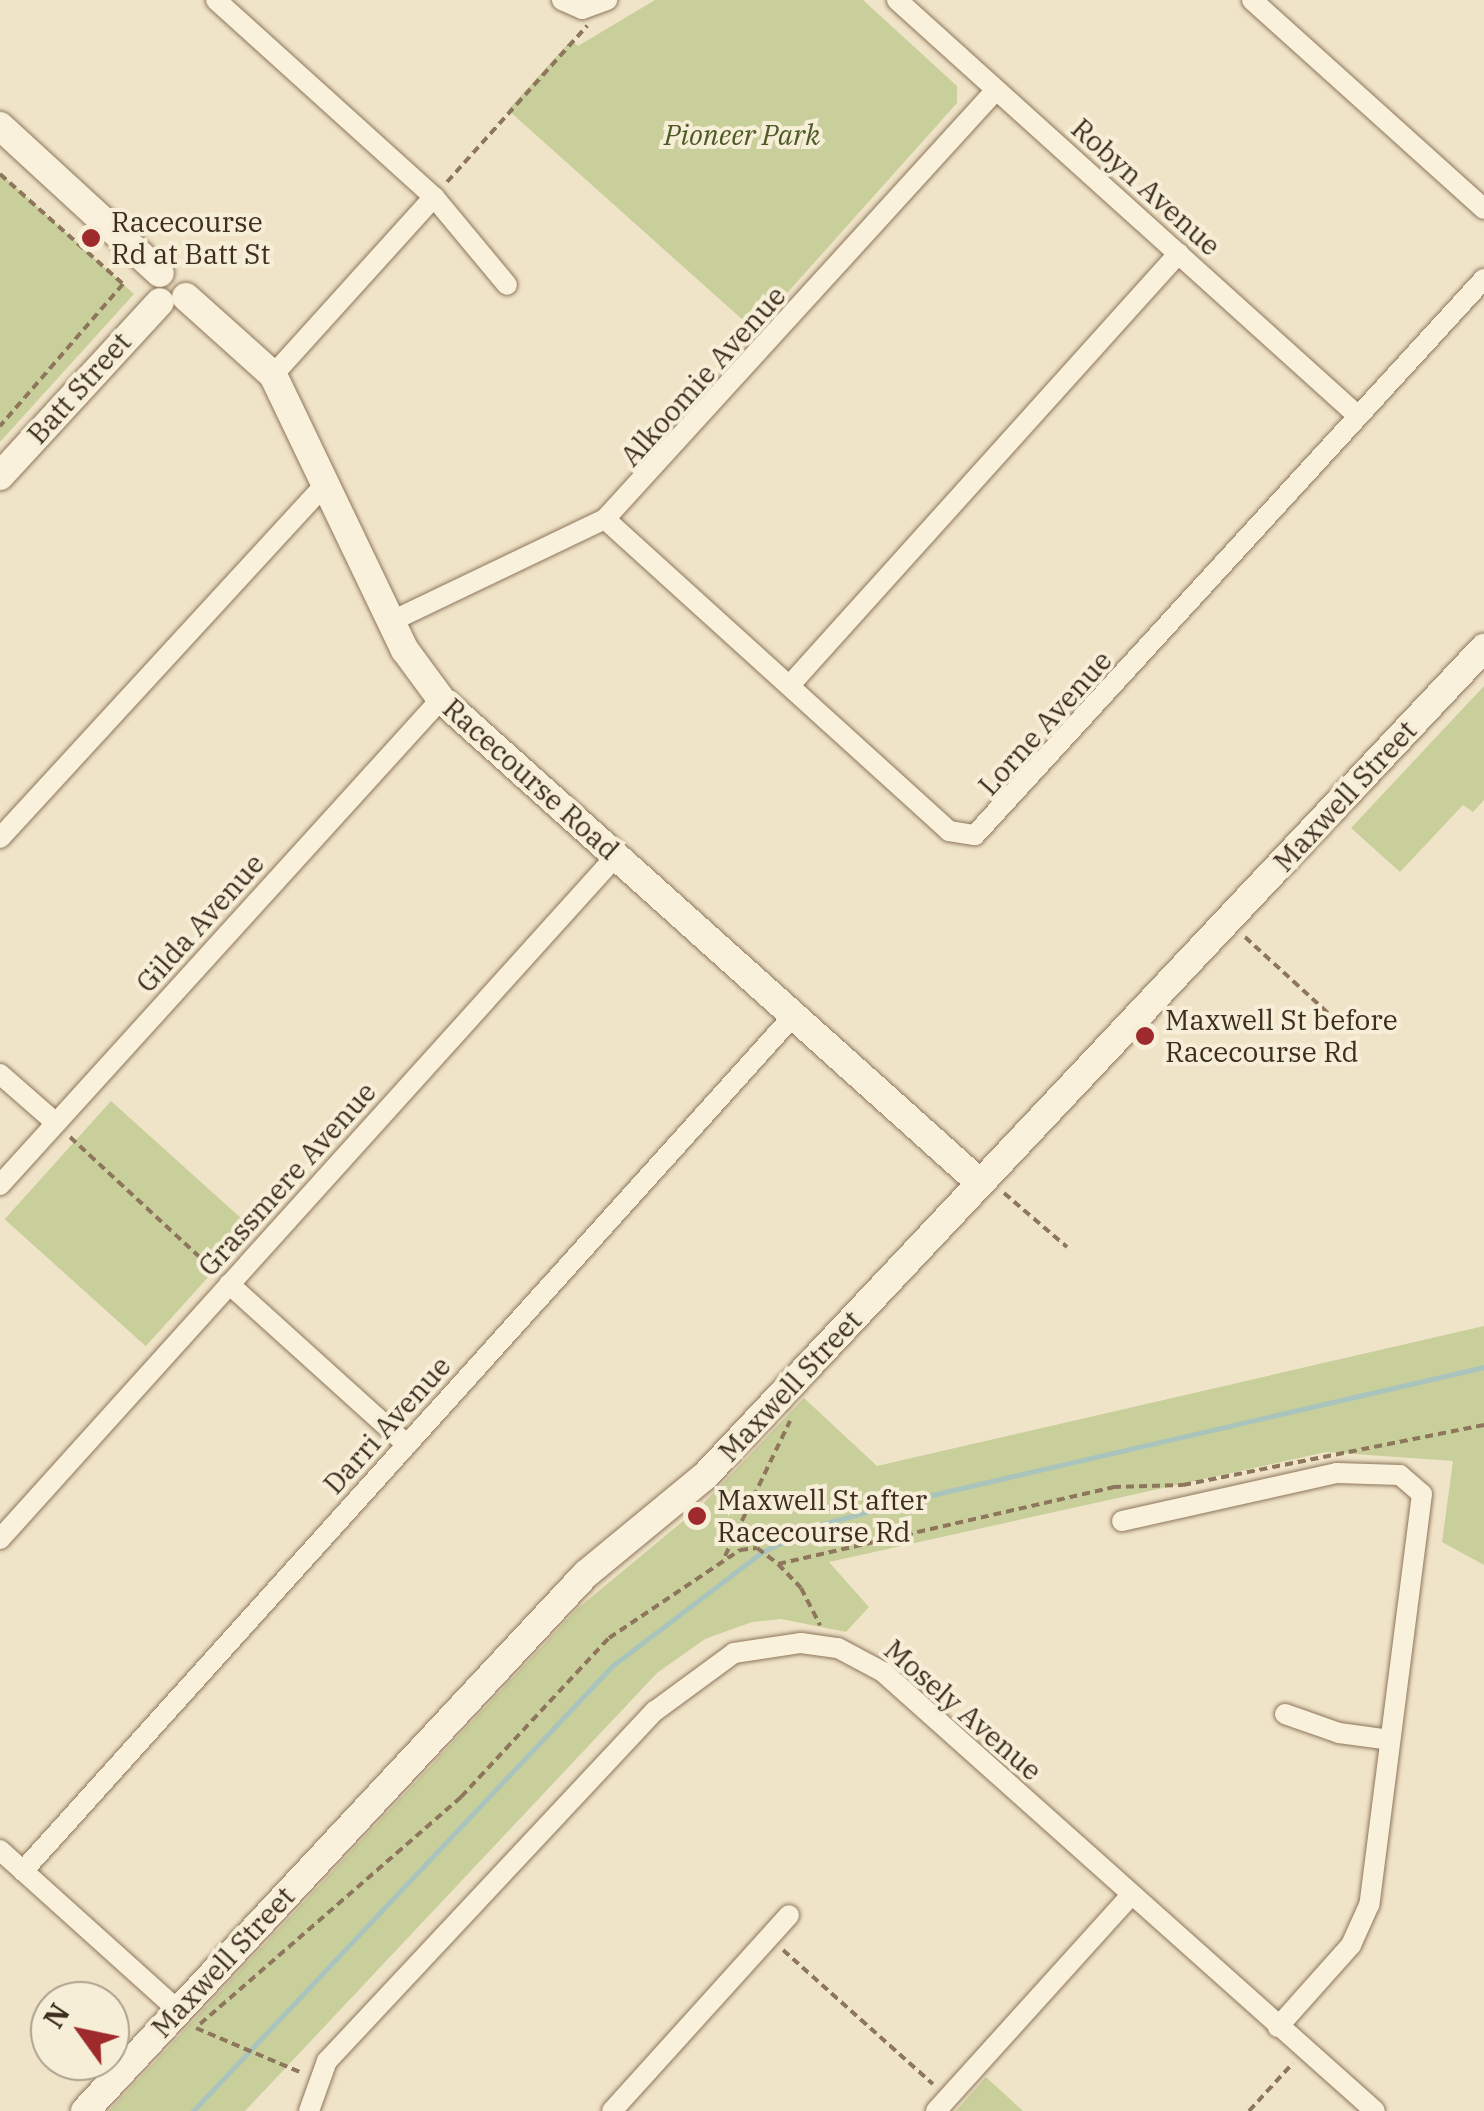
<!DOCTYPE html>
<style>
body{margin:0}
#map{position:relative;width:1484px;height:2111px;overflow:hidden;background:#f0e4c8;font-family:"IBM Plex Serif",serif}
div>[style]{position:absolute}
.green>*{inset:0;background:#c9cf9b;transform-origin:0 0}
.stream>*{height:5px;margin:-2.5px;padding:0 2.5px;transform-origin:2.5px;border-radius:2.5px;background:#a9c4bc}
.path>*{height:4px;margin-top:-2px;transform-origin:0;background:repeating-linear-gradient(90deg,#8d765c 0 8px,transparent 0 13px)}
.roads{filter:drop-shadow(0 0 2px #8d765c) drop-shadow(0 0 2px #8d765c)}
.street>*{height:20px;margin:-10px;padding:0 10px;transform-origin:10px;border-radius:10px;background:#faf1dc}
.secondary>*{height:28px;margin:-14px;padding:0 14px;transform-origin:14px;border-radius:14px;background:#faf1dc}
.dots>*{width:28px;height:28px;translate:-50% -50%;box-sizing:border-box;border:5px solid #f7eed8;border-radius:50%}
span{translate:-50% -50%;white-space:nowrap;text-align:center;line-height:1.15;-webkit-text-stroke:8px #f7eed8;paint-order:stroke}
.park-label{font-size:28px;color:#4d5a26;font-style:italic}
.street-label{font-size:28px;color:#3d2e20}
.poi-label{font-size:28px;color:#3d2e20}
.left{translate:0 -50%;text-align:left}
.north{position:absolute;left:30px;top:1981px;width:100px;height:100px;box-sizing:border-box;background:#f7eed8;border:2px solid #ada18e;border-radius:50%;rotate:303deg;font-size:28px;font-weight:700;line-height:40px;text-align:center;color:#3d2e20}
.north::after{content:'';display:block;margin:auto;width:35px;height:45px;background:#9e2a2b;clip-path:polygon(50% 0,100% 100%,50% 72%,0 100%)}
</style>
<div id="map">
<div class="green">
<i style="clip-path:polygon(655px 0,863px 0,957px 86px,957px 103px,754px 330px,508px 110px,571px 40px,578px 46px)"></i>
<i style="clip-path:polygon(0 173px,134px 294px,0 442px)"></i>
<i style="clip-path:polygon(1484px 686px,1484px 800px,1473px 812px,1463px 805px,1400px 872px,1351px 828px)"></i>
<i style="left:111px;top:1101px;width:190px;height:159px;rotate:42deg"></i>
<i style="clip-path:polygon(1484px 1326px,1484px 1565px,1442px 1542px,1453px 1461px,1326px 1452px,829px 1562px,869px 1607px,846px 1632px,781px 1619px,752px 1622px,705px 1639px,657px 1673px,245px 2111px,109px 2111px,577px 1609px,700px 1507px,804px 1398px,877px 1466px)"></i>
<i style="clip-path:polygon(986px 2077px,1023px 2111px,956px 2111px)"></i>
</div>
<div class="stream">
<i style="left:193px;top:2111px;width:611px;rotate:-46.72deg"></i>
<i style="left:612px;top:1666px;width:188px;rotate:-37.2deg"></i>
<i style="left:762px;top:1552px;width:63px;rotate:-25.3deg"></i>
<i style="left:819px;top:1525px;width:94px;rotate:-15.4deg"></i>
<i style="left:910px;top:1500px;width:589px;rotate:-13.05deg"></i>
</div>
<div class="path">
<i style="left:0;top:174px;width:165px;rotate:41.8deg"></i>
<i style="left:123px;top:284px;width:188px;rotate:130.9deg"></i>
<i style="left:447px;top:182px;width:210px;rotate:-48.1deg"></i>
<i style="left:1245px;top:937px;width:130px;rotate:42.5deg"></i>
<i style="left:70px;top:1137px;width:200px;rotate:42.8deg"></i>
<i style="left:1004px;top:1193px;width:83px;rotate:40.6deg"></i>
<i style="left:725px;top:1556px;width:150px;rotate:-64.3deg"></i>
<i style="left:778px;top:1564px;width:33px;rotate:46deg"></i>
<i style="left:801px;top:1588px;width:42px;rotate:62.8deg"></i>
<i style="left:783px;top:1950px;width:201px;rotate:41.8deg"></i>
<i style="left:200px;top:2024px;width:346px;rotate:-41deg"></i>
<i style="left:461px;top:1797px;width:217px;rotate:-47.1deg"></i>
<i style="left:609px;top:1638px;width:158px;rotate:-33.9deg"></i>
<i style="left:740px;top:1550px;width:17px;rotate:-7deg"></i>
<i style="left:757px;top:1548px;width:26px;rotate:37deg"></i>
<i style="left:778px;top:1564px;width:344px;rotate:-12.9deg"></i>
<i style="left:1113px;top:1487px;width:70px;rotate:-1.6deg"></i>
<i style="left:1183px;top:1485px;width:307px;rotate:-11.3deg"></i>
<i style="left:196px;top:2028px;width:115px;rotate:23deg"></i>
<i style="left:1249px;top:2111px;width:65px;rotate:-47.5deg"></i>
</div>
<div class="roads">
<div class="street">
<i style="left:216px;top:0;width:294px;rotate:42.1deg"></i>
<i style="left:434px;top:197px;width:114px;rotate:50.3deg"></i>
<i style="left:562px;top:0;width:22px;rotate:24deg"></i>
<i style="left:582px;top:9px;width:27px;rotate:-20deg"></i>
<i style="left:897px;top:0;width:621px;rotate:42.06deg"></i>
<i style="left:1252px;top:0;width:312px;rotate:42deg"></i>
<i style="left:273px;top:375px;width:240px;rotate:-47.9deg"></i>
<i style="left:605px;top:519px;width:464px;rotate:42.2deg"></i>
<i style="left:949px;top:831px;width:26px;rotate:9deg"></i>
<i style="left:975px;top:835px;width:754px;rotate:-47.53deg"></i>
<i style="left:392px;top:621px;width:236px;rotate:-25.6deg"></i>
<i style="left:605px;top:519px;width:580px;rotate:-47.65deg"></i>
<i style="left:790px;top:685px;width:581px;rotate:-48deg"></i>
<i style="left:0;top:838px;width:483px;rotate:-47.4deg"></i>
<i style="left:0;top:1074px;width:74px;rotate:41.2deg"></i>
<i style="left:0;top:1185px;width:656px;rotate:-47.78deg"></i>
<i style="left:229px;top:1284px;width:240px;rotate:42.1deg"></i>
<i style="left:1122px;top:1521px;width:220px;rotate:-12.6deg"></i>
<i style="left:1337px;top:1473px;width:63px;rotate:1.8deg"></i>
<i style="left:1400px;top:1475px;width:29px;rotate:41deg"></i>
<i style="left:1422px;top:1494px;width:414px;rotate:97.3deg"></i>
<i style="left:1369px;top:1905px;width:44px;rotate:114.2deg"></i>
<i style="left:1351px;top:1945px;width:110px;rotate:131.7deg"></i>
<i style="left:0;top:1539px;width:920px;rotate:-47.95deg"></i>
<i style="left:1285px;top:1714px;width:57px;rotate:19.4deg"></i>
<i style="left:1339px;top:1733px;width:51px;rotate:7.8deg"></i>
<i style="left:0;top:1850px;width:239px;rotate:42deg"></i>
<i style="left:23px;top:1871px;width:1151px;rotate:-47.99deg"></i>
<i style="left:309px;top:2111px;width:53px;rotate:-70.2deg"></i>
<i style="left:327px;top:2061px;width:480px;rotate:-46.9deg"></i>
<i style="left:655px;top:1711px;width:98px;rotate:-36.3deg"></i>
<i style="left:734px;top:1653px;width:68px;rotate:-8.5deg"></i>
<i style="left:801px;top:1643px;width:37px;rotate:8deg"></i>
<i style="left:838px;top:1648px;width:51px;rotate:28.1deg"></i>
<i style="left:883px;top:1672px;width:659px;rotate:41.74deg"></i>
<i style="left:612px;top:2111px;width:264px;rotate:-47.9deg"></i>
<i style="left:936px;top:2111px;width:292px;rotate:-47.9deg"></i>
</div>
<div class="secondary">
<i style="left:0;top:126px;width:217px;rotate:42.6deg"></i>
<i style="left:186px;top:297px;width:117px;rotate:41.9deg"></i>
<i style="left:273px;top:375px;width:305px;rotate:64.4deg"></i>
<i style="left:405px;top:650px;width:61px;rotate:53.7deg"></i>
<i style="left:441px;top:699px;width:723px;rotate:41.92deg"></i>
<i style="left:0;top:476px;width:236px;rotate:-47.4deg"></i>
<i style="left:85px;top:2111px;width:734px;rotate:-46.99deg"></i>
<i style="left:586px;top:1574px;width:154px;rotate:-39.5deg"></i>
<i style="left:705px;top:1476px;width:1137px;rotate:-46.75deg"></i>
</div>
</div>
<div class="dots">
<i style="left:91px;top:238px;background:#9e2a2b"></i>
<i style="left:1145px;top:1036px;background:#9e2a2b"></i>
<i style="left:697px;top:1516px;background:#9e2a2b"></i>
</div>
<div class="park-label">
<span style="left:742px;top:135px">Pioneer Park</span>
</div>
<div class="street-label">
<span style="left:1146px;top:187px;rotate:42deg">Robyn Avenue</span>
<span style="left:703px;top:376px;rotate:-48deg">Alkoomie Avenue</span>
<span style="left:79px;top:388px;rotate:-48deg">Batt Street</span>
<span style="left:1045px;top:723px;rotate:-48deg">Lorne Avenue</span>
<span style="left:531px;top:779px;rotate:42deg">Racecourse Road</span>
<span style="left:1345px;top:796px;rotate:-47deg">Maxwell Street</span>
<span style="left:200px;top:923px;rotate:-48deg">Gilda Avenue</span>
<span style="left:287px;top:1179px;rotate:-48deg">Grassmere Avenue</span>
<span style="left:790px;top:1386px;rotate:-47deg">Maxwell Street</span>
<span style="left:387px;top:1425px;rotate:-48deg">Darri Avenue</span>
<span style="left:963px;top:1710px;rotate:41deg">Mosely Avenue</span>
<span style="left:223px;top:1962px;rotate:-47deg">Maxwell Street</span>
</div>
<div class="poi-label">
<span class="left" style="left:111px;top:238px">Racecourse<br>Rd at Batt St</span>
<span class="left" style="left:1165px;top:1036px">Maxwell St before<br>Racecourse Rd</span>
<span class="left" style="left:717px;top:1516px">Maxwell St after<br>Racecourse Rd</span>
</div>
<div class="north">N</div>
</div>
